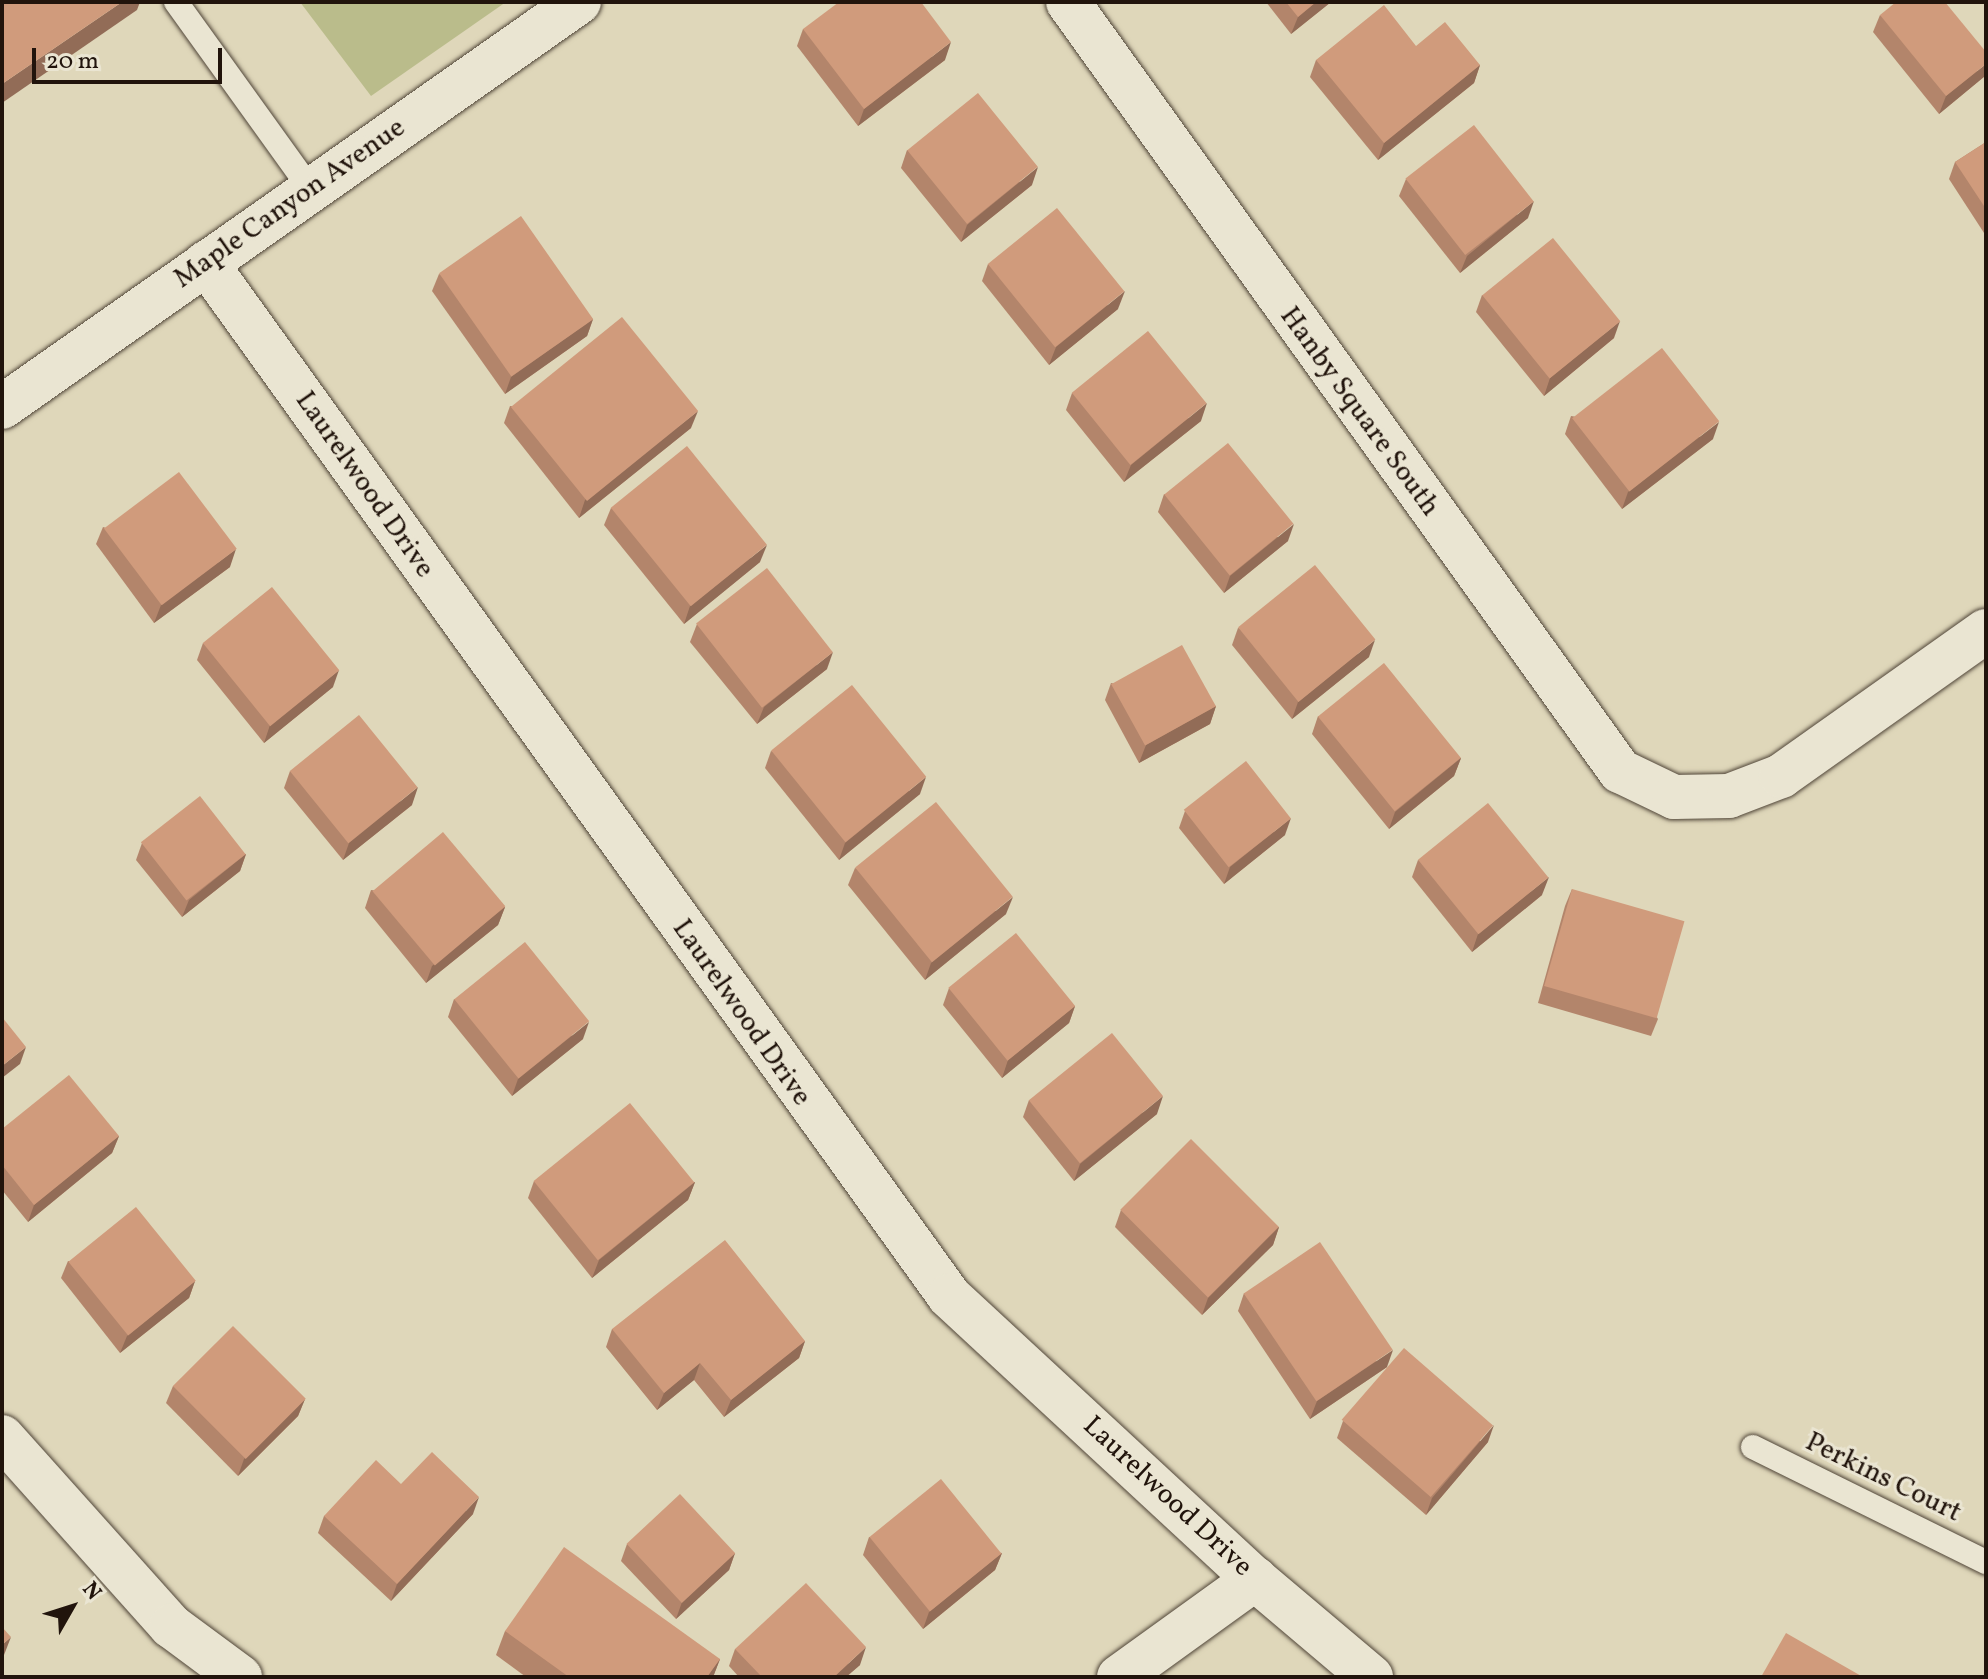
<!DOCTYPE html>
<style>
body{margin:0}
#map{position:relative;width:1988px;height:1679px;overflow:hidden;background:#dfd7ba;font-family:Vollkorn,serif}
div>[style]{position:absolute}
.green>*{inset:0;background:#babc8b}
.roads{filter:drop-shadow(0 0 2px #504538) drop-shadow(0 0 2px #504538)}
.lane>*{height:24px;margin:-12px;padding:0 12px;transform-origin:12px;border-radius:12px;background:#eae5d2}
.street>*{height:44px;margin:-22px;padding:0 22px;transform-origin:22px;border-radius:22px;background:#eae5d2}
.wall>*{inset:0;background:#b3856b}
.shaded-wall>*{inset:0;background:#926c57}
.building>*{inset:0;background:#d09b7c;transform-origin:0 0}
span{translate:-50% -50%;white-space:nowrap;text-align:center;line-height:1.15;-webkit-text-stroke:6px #eae5d2;paint-order:stroke}
.street-label{font-size:28px;color:#21140c}
.frame{position:absolute;inset:0;border:4px solid #21140c;pointer-events:none}
.north{position:absolute;left:32px;top:1567px;width:80px;height:80px;-webkit-text-stroke:6px #eae5d2;paint-order:stroke;rotate:51deg;font-size:22px;font-weight:700;line-height:32px;text-align:center;color:#21140c}
.north::after{content:'';display:block;margin:auto;width:28px;height:36px;background:#21140c;clip-path:polygon(50% 0,100% 100%,50% 72%,0 100%)}
.scale{position:absolute;left:32px;top:48px;width:190px;height:36px;box-sizing:border-box;border:4px solid #21140c;border-top:0;padding-left:10px;font-size:24px;line-height:28px;white-space:nowrap;color:#21140c;-webkit-text-stroke:6px #eae5d2;paint-order:stroke}
</style>
<div id="map">
<div class="green">
<i style="clip-path:polygon(300px 2px,506px 2px,371px 96px)"></i>
</div>
<div class="roads">
<div class="lane">
<i style="left:176px;top:2px;width:231px;rotate:54.3deg"></i>
<i style="left:1753px;top:1447px;width:260px;rotate:26.3deg"></i>
</div>
<div class="street">
<i style="left:1068px;top:2px;width:947px;rotate:54.33deg"></i>
<i style="left:1620px;top:771px;width:60px;rotate:25.7deg"></i>
<i style="left:1674px;top:797px;width:55px;rotate:-1deg"></i>
<i style="left:1729px;top:796px;width:56px;rotate:-21deg"></i>
<i style="left:1781px;top:776px;width:251px;rotate:-35.3deg"></i>
<i style="left:206px;top:263px;width:1272px;rotate:54.27deg"></i>
<i style="left:949px;top:1296px;width:417px;rotate:42.8deg"></i>
<i style="left:1255px;top:1579px;width:152px;rotate:40.2deg"></i>
<i style="left:2px;top:407px;width:705px;rotate:-35.07deg"></i>
<i style="left:2px;top:1437px;width:254px;rotate:48.2deg"></i>
<i style="left:171px;top:1626px;width:86px;rotate:36.5deg"></i>
<i style="left:1119px;top:1677px;width:168px;rotate:-35.8deg"></i>
</div>
</div>
<div class="wall">
<i style="clip-path:polygon(1266px 2px,1331px 2px,1291px 34px)"></i>
<i style="clip-path:polygon(1880px 15px,1985px 76px,1939px 114px,1873px 32px)"></i>
<i style="clip-path:polygon(803px 29px,945px 60px,858px 126px,797px 46px)"></i>
<i style="clip-path:polygon(1416px 46px,1480px 65px,1474px 83px,1378px 160px,1310px 77px,1316px 60px)"></i>
<i style="clip-path:polygon(1986px 142px,1986px 236px,1949px 179px,1955px 162px)"></i>
<i style="clip-path:polygon(907px 150px,1032px 185px,961px 242px,901px 168px)"></i>
<i style="clip-path:polygon(1406px 179px,1528px 218px,1460px 273px,1399px 196px)"></i>
<i style="clip-path:polygon(988px 264px,1118px 309px,1049px 365px,982px 281px)"></i>
<i style="clip-path:polygon(439px 274px,593px 319px,587px 336px,505px 394px,432px 291px)"></i>
<i style="clip-path:polygon(1482px 295px,1614px 338px,1544px 396px,1476px 312px)"></i>
<i style="clip-path:polygon(1072px 393px,1201px 421px,1124px 482px,1066px 410px)"></i>
<i style="clip-path:polygon(510px 406px,691px 428px,579px 518px,504px 423px)"></i>
<i style="clip-path:polygon(1571px 416px,1713px 439px,1622px 509px,1565px 434px)"></i>
<i style="clip-path:polygon(1164px 494px,1288px 541px,1224px 593px,1158px 512px)"></i>
<i style="clip-path:polygon(611px 508px,760px 562px,684px 624px,604px 525px)"></i>
<i style="clip-path:polygon(103px 527px,230px 567px,154px 623px,96px 544px)"></i>
<i style="clip-path:polygon(697px 624px,827px 669px,757px 724px,690px 642px)"></i>
<i style="clip-path:polygon(1238px 628px,1369px 657px,1292px 719px,1232px 645px)"></i>
<i style="clip-path:polygon(203px 643px,333px 687px,264px 743px,197px 660px)"></i>
<i style="clip-path:polygon(1111px 683px,1216px 706px,1210px 724px,1139px 763px,1105px 700px)"></i>
<i style="clip-path:polygon(1318px 716px,1461px 758px,1454px 776px,1389px 829px,1312px 734px)"></i>
<i style="clip-path:polygon(771px 751px,920px 794px,839px 860px,765px 768px)"></i>
<i style="clip-path:polygon(290px 771px,412px 805px,343px 860px,284px 788px)"></i>
<i style="clip-path:polygon(1185px 811px,1285px 835px,1224px 884px,1179px 828px)"></i>
<i style="clip-path:polygon(142px 843px,246px 854px,240px 871px,182px 917px,136px 860px)"></i>
<i style="clip-path:polygon(1418px 860px,1542px 895px,1472px 952px,1412px 877px)"></i>
<i style="clip-path:polygon(855px 868px,1006px 914px,925px 980px,848px 885px)"></i>
<i style="clip-path:polygon(1572px 889px,1658px 1019px,1651px 1036px,1538px 1003px,1565px 906px)"></i>
<i style="clip-path:polygon(371px 890px,505px 907px,498px 925px,426px 983px,365px 908px)"></i>
<i style="clip-path:polygon(949px 988px,1075px 1006px,1069px 1023px,1002px 1078px,943px 1005px)"></i>
<i style="clip-path:polygon(454px 999px,583px 1039px,512px 1096px,448px 1017px)"></i>
<i style="clip-path:polygon(1029px 1100px,1157px 1114px,1074px 1181px,1023px 1117px)"></i>
<i style="clip-path:polygon(2px 1129px,119px 1136px,112px 1153px,28px 1222px,2px 1190px)"></i>
<i style="clip-path:polygon(534px 1181px,695px 1182px,688px 1200px,592px 1278px,528px 1198px)"></i>
<i style="clip-path:polygon(1121px 1210px,1279px 1227px,1273px 1245px,1202px 1315px,1115px 1227px)"></i>
<i style="clip-path:polygon(68px 1261px,195px 1281px,189px 1298px,120px 1353px,61px 1278px)"></i>
<i style="clip-path:polygon(1244px 1293px,1387px 1367px,1310px 1419px,1238px 1311px)"></i>
<i style="clip-path:polygon(612px 1329px,805px 1341px,799px 1358px,724px 1417px,694px 1380px,657px 1410px,606px 1347px)"></i>
<i style="clip-path:polygon(173px 1386px,305px 1399px,298px 1416px,238px 1476px,166px 1403px)"></i>
<i style="clip-path:polygon(1343px 1421px,1488px 1442px,1426px 1515px,1337px 1438px)"></i>
<i style="clip-path:polygon(401px 1484px,473px 1514px,391px 1601px,318px 1533px,324px 1516px)"></i>
<i style="clip-path:polygon(869px 1537px,1002px 1553px,995px 1570px,923px 1629px,863px 1555px)"></i>
<i style="clip-path:polygon(627px 1544px,735px 1553px,729px 1570px,676px 1619px,621px 1561px)"></i>
<i style="clip-path:polygon(505px 1631px,720px 1659px,713px 1677px,526px 1677px,496px 1655px)"></i>
<i style="clip-path:polygon(735px 1649px,860px 1665px,846px 1677px,739px 1677px,729px 1666px)"></i>
</div>
<div class="shaded-wall">
<i style="clip-path:polygon(122px 2px,140px 2px,137px 10px,2px 103px,2px 84px)"></i>
<i style="clip-path:polygon(1316px 2px,1331px 2px,1291px 34px,1298px 17px)"></i>
<i style="clip-path:polygon(951px 42px,945px 60px,858px 126px,864px 109px)"></i>
<i style="clip-path:polygon(1986px 64px,1985px 76px,1939px 114px,1946px 96px)"></i>
<i style="clip-path:polygon(1480px 65px,1474px 83px,1378px 160px,1384px 143px)"></i>
<i style="clip-path:polygon(1038px 167px,1032px 185px,961px 242px,967px 225px)"></i>
<i style="clip-path:polygon(1534px 201px,1528px 218px,1460px 273px,1467px 256px)"></i>
<i style="clip-path:polygon(1125px 291px,1118px 309px,1049px 365px,1056px 347px)"></i>
<i style="clip-path:polygon(593px 319px,587px 336px,505px 394px,511px 377px)"></i>
<i style="clip-path:polygon(1620px 321px,1614px 338px,1544px 396px,1550px 378px)"></i>
<i style="clip-path:polygon(1207px 403px,1201px 421px,1124px 482px,1131px 465px)"></i>
<i style="clip-path:polygon(698px 411px,691px 428px,579px 518px,585px 500px)"></i>
<i style="clip-path:polygon(1719px 422px,1713px 439px,1622px 509px,1628px 492px)"></i>
<i style="clip-path:polygon(1294px 524px,1288px 541px,1224px 593px,1230px 576px)"></i>
<i style="clip-path:polygon(767px 545px,760px 562px,684px 624px,690px 606px)"></i>
<i style="clip-path:polygon(236px 549px,230px 567px,154px 623px,161px 605px)"></i>
<i style="clip-path:polygon(1375px 640px,1369px 657px,1292px 719px,1298px 702px)"></i>
<i style="clip-path:polygon(833px 652px,827px 669px,757px 724px,764px 707px)"></i>
<i style="clip-path:polygon(339px 670px,333px 687px,264px 743px,270px 725px)"></i>
<i style="clip-path:polygon(1216px 706px,1210px 724px,1139px 763px,1146px 745px)"></i>
<i style="clip-path:polygon(1461px 758px,1454px 776px,1389px 829px,1395px 812px)"></i>
<i style="clip-path:polygon(926px 777px,920px 794px,839px 860px,845px 843px)"></i>
<i style="clip-path:polygon(418px 787px,412px 805px,343px 860px,349px 843px)"></i>
<i style="clip-path:polygon(1291px 818px,1285px 835px,1224px 884px,1230px 867px)"></i>
<i style="clip-path:polygon(246px 854px,240px 871px,182px 917px,189px 900px)"></i>
<i style="clip-path:polygon(1549px 877px,1542px 895px,1472px 952px,1478px 934px)"></i>
<i style="clip-path:polygon(1013px 897px,1006px 914px,925px 980px,931px 963px)"></i>
<i style="clip-path:polygon(505px 907px,498px 925px,426px 983px,432px 966px)"></i>
<i style="clip-path:polygon(1075px 1006px,1069px 1023px,1002px 1078px,1008px 1060px)"></i>
<i style="clip-path:polygon(589px 1022px,583px 1039px,512px 1096px,518px 1079px)"></i>
<i style="clip-path:polygon(26px 1047px,20px 1064px,2px 1078px,2px 1066px)"></i>
<i style="clip-path:polygon(1163px 1096px,1157px 1114px,1074px 1181px,1080px 1164px)"></i>
<i style="clip-path:polygon(119px 1136px,112px 1153px,28px 1222px,34px 1205px)"></i>
<i style="clip-path:polygon(695px 1182px,688px 1200px,592px 1278px,599px 1260px)"></i>
<i style="clip-path:polygon(1279px 1227px,1273px 1245px,1202px 1315px,1208px 1298px)"></i>
<i style="clip-path:polygon(195px 1281px,189px 1298px,120px 1353px,127px 1336px)"></i>
<i style="clip-path:polygon(805px 1341px,799px 1358px,724px 1417px,731px 1400px)"></i>
<i style="clip-path:polygon(1393px 1350px,1387px 1367px,1310px 1419px,1317px 1401px)"></i>
<i style="clip-path:polygon(700px 1363px,694px 1380px,657px 1410px,664px 1393px)"></i>
<i style="clip-path:polygon(305px 1399px,298px 1416px,238px 1476px,244px 1459px)"></i>
<i style="clip-path:polygon(1494px 1425px,1488px 1442px,1426px 1515px,1432px 1498px)"></i>
<i style="clip-path:polygon(479px 1497px,473px 1514px,391px 1601px,397px 1584px)"></i>
<i style="clip-path:polygon(735px 1553px,729px 1570px,676px 1619px,682px 1602px)"></i>
<i style="clip-path:polygon(1002px 1553px,995px 1570px,923px 1629px,929px 1612px)"></i>
<i style="clip-path:polygon(11px 1637px,4px 1655px,2px 1657px,2px 1645px)"></i>
<i style="clip-path:polygon(866px 1647px,860px 1665px,846px 1677px,834px 1677px)"></i>
<i style="clip-path:polygon(720px 1659px,713px 1677px,707px 1677px)"></i>
</div>
<div class="building">
<i style="clip-path:polygon(2px 2px,122px 2px,2px 84px)"></i>
<i style="clip-path:polygon(839px 2px,921px 2px,951px 42px,864px 109px,803px 29px)"></i>
<i style="clip-path:polygon(1286px 2px,1316px 2px,1298px 17px)"></i>
<i style="clip-path:polygon(1896px 2px,1945px 2px,1986px 52px,1986px 64px,1946px 96px,1880px 15px)"></i>
<i style="clip-path:polygon(1384px 5px,1416px 46px,1445px 22px,1480px 65px,1384px 143px,1316px 60px)"></i>
<i style="left:978px;top:93px;width:95px;height:91px;rotate:51deg"></i>
<i style="left:1474px;top:125px;width:97px;height:87px;rotate:52deg"></i>
<i style="clip-path:polygon(1986px 142px,1986px 209px,1955px 162px)"></i>
<i style="left:1057px;top:208px;width:107px;height:89px;rotate:51deg"></i>
<i style="left:521px;top:216px;width:126px;height:100px;rotate:55deg"></i>
<i style="left:1553px;top:238px;width:107px;height:91px;rotate:51deg"></i>
<i style="left:622px;top:317px;width:121px;height:143px;rotate:51deg"></i>
<i style="left:1148px;top:331px;width:93px;height:98px;rotate:51deg"></i>
<i style="left:1662px;top:348px;width:93px;height:114px;rotate:52deg"></i>
<i style="left:1228px;top:443px;width:104px;height:82px;rotate:51deg"></i>
<i style="left:687px;top:446px;width:127px;height:98px;rotate:51deg"></i>
<i style="left:179px;top:472px;width:96px;height:94px;rotate:53deg"></i>
<i style="left:1315px;top:565px;width:96px;height:99px;rotate:51deg"></i>
<i style="left:767px;top:568px;width:107px;height:90px;rotate:52deg"></i>
<i style="left:272px;top:587px;width:107px;height:89px;rotate:51deg"></i>
<i style="left:1182px;top:645px;width:70px;height:81px;rotate:61deg"></i>
<i style="left:1384px;top:663px;width:122px;height:85px;rotate:51deg"></i>
<i style="left:852px;top:685px;width:118px;height:104px;rotate:51deg"></i>
<i style="left:359px;top:715px;width:93px;height:89px;rotate:51deg"></i>
<i style="left:1246px;top:761px;width:73px;height:79px;rotate:52deg"></i>
<i style="left:200px;top:796px;width:74px;height:75px;rotate:52deg"></i>
<i style="left:936px;top:802px;width:122px;height:104px;rotate:51deg"></i>
<i style="left:1488px;top:803px;width:96px;height:90px;rotate:51deg"></i>
<i style="left:443px;top:832px;width:97px;height:92px;rotate:50deg"></i>
<i style="left:1572px;top:889px;width:117px;height:101px;rotate:16deg"></i>
<i style="left:1016px;top:933px;width:94px;height:87px;rotate:51deg"></i>
<i style="left:525px;top:942px;width:102px;height:91px;rotate:51deg"></i>
<i style="clip-path:polygon(2px 1017px,26px 1047px,2px 1066px)"></i>
<i style="left:1112px;top:1033px;width:81px;height:107px;rotate:51deg"></i>
<i style="clip-path:polygon(69px 1075px,119px 1136px,34px 1205px,2px 1165px,2px 1129px)"></i>
<i style="left:630px;top:1103px;width:102px;height:124px;rotate:51deg"></i>
<i style="left:1191px;top:1139px;width:124px;height:100px;rotate:45deg"></i>
<i style="left:136px;top:1207px;width:95px;height:87px;rotate:51deg"></i>
<i style="clip-path:polygon(725px 1240px,805px 1341px,731px 1400px,700px 1363px,664px 1393px,612px 1329px)"></i>
<i style="left:1320px;top:1242px;width:130px;height:92px;rotate:56deg"></i>
<i style="left:233px;top:1326px;width:103px;height:85px;rotate:45deg"></i>
<i style="left:1404px;top:1348px;width:118px;height:95px;rotate:41deg"></i>
<i style="clip-path:polygon(432px 1452px,479px 1497px,397px 1584px,324px 1516px,376px 1460px,401px 1484px)"></i>
<i style="left:941px;top:1479px;width:96px;height:92px;rotate:51deg"></i>
<i style="left:680px;top:1494px;width:81px;height:73px;rotate:47deg"></i>
<i style="clip-path:polygon(564px 1547px,720px 1659px,707px 1677px,569px 1677px,505px 1631px)"></i>
<i style="clip-path:polygon(806px 1583px,866px 1647px,834px 1677px,762px 1677px,735px 1649px)"></i>
<i style="clip-path:polygon(2px 1627px,11px 1637px,2px 1645px)"></i>
<i style="clip-path:polygon(1786px 1633px,1863px 1677px,1761px 1677px)"></i>
</div>
<div class="street-label">
<span style="left:290px;top:204px;rotate:-35deg">Maple Canyon Avenue</span>
<span style="left:1359px;top:412px;rotate:54deg">Hanby Square South</span>
<span style="left:364px;top:485px;rotate:55deg">Laurelwood Drive</span>
<span style="left:741px;top:1013px;rotate:55deg">Laurelwood Drive</span>
<span style="left:1883px;top:1478px;rotate:26deg">Perkins Court</span>
<span style="left:1167px;top:1497px;rotate:43deg">Laurelwood Drive</span>
</div>
<div class="frame"></div>
<div class="north">N</div>
<div class="scale">20 m</div>
</div>
